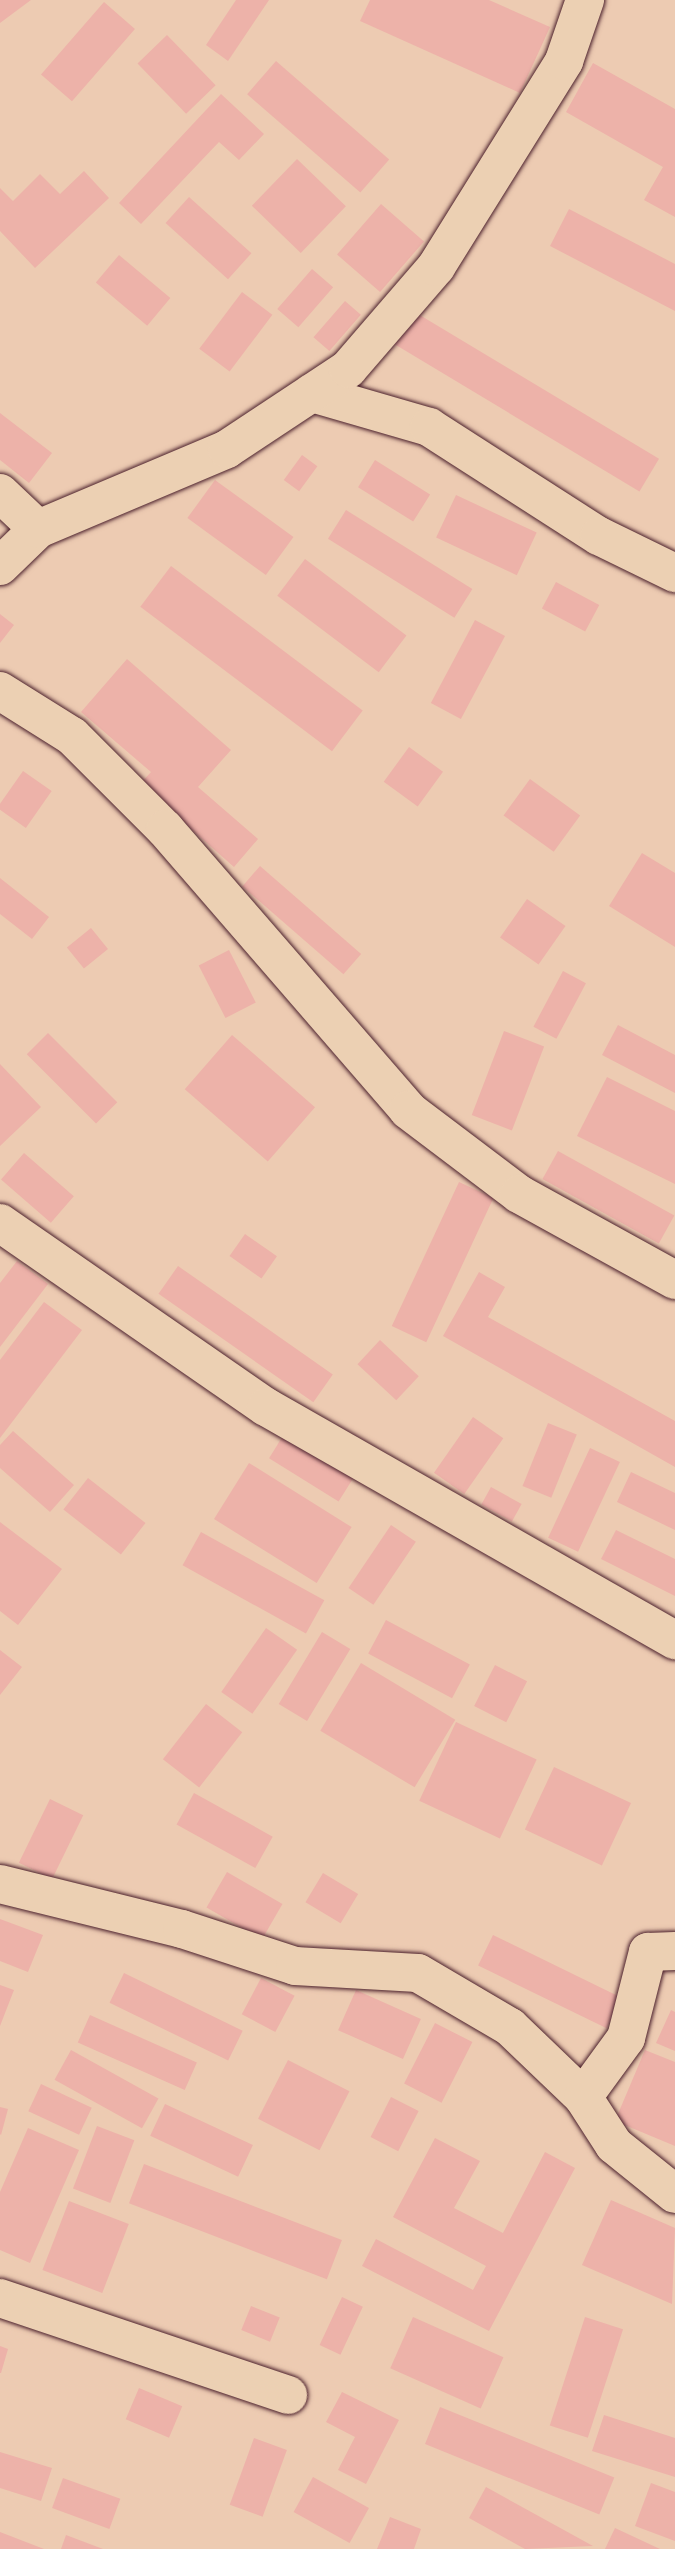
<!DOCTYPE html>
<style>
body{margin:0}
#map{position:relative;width:675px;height:2549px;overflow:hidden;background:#edcbb2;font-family:Caveat,sans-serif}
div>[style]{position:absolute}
.building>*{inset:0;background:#edb2a9;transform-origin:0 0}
.roads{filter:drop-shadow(0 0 2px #4a1f2b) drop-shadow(0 0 2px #4a1f2b)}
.street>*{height:38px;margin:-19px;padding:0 19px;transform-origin:19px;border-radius:19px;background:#ecd0b3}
span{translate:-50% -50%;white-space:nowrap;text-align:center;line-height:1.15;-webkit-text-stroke:5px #ecd0b3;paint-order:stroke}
</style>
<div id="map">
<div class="building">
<i style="clip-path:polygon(0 0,31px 0,0 23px)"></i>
<i style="clip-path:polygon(236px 0,269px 0,228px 61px,206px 45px)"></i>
<i style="clip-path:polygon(370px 0,489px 0,550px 27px,520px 93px,360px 21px)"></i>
<i style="left:104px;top:2px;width:41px;height:96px;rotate:41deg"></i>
<i style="left:167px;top:35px;width:70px;height:41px;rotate:46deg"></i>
<i style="left:276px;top:61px;width:150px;height:44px;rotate:41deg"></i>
<i style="clip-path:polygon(593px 63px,675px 109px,675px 217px,644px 200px,663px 167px,566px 112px)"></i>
<i style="clip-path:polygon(221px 94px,264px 134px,239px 160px,219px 142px,141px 224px,119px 203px)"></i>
<i style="left:297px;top:159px;width:68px;height:65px;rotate:44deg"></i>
<i style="clip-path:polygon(84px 171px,109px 198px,35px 268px,0 231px,0 188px,13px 201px,40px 174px,60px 194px)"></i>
<i style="left:189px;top:197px;width:84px;height:35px;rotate:42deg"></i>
<i style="left:381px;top:204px;width:57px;height:67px;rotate:41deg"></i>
<i style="clip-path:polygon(569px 209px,675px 264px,675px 311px,550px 246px)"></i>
<i style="left:119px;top:255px;width:67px;height:36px;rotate:40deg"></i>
<i style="left:312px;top:269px;width:28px;height:53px;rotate:41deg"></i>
<i style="left:242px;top:292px;width:38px;height:71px;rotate:37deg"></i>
<i style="left:345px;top:301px;width:21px;height:48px;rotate:41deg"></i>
<i style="left:413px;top:311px;width:287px;height:38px;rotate:31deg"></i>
<i style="clip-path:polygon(0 413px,52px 453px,29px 483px,0 460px)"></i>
<i style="left:302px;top:455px;width:19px;height:31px;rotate:36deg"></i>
<i style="left:375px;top:460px;width:65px;height:32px;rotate:32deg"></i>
<i style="left:215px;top:480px;width:97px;height:47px;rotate:36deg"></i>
<i style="left:456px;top:495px;width:89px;height:47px;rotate:25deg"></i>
<i style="left:346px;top:510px;width:149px;height:34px;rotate:32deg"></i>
<i style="left:305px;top:559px;width:127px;height:46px;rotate:37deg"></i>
<i style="left:171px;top:566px;width:240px;height:51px;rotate:37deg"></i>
<i style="left:556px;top:582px;width:49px;height:30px;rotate:28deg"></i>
<i style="clip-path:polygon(0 614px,14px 625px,0 643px)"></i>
<i style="left:475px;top:620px;width:34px;height:94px;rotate:28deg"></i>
<i style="clip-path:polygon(127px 659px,231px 750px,198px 787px,258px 839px,234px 867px,140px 784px,151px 772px,81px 712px)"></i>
<i style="left:409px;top:747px;width:42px;height:43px;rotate:36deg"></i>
<i style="left:23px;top:771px;width:35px;height:45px;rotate:35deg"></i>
<i style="left:530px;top:779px;width:62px;height:45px;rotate:36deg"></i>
<i style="clip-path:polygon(642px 853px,675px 873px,675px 947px,609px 906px)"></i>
<i style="left:260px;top:866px;width:134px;height:27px;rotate:41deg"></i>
<i style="clip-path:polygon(0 878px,49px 917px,32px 939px,0 914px)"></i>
<i style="left:527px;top:899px;width:47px;height:47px;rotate:35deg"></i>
<i style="left:91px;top:928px;width:27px;height:31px;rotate:51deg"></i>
<i style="left:229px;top:950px;width:59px;height:34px;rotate:63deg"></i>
<i style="left:563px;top:971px;width:26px;height:63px;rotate:28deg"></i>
<i style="clip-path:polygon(618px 1025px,675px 1055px,675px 1093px,602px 1055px)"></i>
<i style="left:504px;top:1031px;width:43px;height:90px;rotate:21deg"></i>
<i style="left:48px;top:1033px;width:98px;height:30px;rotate:45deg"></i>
<i style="left:232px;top:1035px;width:110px;height:72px;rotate:41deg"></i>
<i style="clip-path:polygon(0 1064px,41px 1107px,0 1146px)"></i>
<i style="clip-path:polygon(607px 1077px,675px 1111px,675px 1184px,577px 1136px)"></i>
<i style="left:558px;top:1151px;width:133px;height:32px;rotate:29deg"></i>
<i style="left:24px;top:1153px;width:66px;height:35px;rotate:41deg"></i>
<i style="left:459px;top:1182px;width:38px;height:159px;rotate:25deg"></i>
<i style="left:245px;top:1234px;width:39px;height:27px;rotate:35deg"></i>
<i style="clip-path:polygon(17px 1261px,48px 1284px,0 1347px,0 1283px)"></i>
<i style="left:178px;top:1266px;width:189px;height:34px;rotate:35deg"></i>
<i style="clip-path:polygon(479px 1272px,505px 1287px,488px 1317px,675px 1421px,675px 1467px,443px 1336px)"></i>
<i style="clip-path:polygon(44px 1302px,82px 1330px,0 1438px,0 1360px)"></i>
<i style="left:380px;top:1340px;width:53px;height:33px;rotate:43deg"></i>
<i style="left:473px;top:1417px;width:37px;height:68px;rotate:35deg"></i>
<i style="left:548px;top:1423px;width:31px;height:68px;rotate:22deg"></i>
<i style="clip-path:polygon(13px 1431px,74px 1485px,50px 1512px,0 1468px,0 1445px)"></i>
<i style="left:286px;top:1431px;width:82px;height:32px;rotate:32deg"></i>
<i style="left:590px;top:1448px;width:33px;height:99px;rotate:25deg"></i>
<i style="left:249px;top:1463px;width:121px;height:66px;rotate:32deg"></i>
<i style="clip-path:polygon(631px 1472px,675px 1493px,675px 1530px,617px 1502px)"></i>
<i style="left:88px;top:1478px;width:73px;height:40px;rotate:38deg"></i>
<i style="left:491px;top:1487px;width:35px;height:20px;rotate:29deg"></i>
<i style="clip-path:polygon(0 1522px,62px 1569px,18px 1625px,0 1611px)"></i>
<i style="left:391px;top:1525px;width:30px;height:76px;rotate:34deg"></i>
<i style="clip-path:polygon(616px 1530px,675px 1559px,675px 1596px,601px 1559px)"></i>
<i style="left:201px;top:1532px;width:141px;height:38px;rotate:29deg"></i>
<i style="left:386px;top:1620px;width:95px;height:38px;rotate:28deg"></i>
<i style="left:266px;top:1628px;width:38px;height:78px;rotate:35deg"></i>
<i style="left:322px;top:1632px;width:33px;height:84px;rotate:31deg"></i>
<i style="clip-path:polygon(0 1650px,22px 1667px,0 1695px)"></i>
<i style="left:361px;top:1663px;width:110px;height:79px;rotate:31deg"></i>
<i style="left:495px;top:1665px;width:36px;height:46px;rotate:27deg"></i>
<i style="left:206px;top:1704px;width:46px;height:70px;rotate:38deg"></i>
<i style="left:456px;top:1722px;width:89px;height:87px;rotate:25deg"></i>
<i style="left:554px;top:1767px;width:85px;height:69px;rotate:25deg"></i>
<i style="left:194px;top:1793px;width:90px;height:36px;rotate:29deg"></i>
<i style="left:50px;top:1799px;width:37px;height:71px;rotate:26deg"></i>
<i style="left:227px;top:1872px;width:64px;height:41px;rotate:30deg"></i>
<i style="left:323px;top:1873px;width:41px;height:34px;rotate:31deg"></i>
<i style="clip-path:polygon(0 1919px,43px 1935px,28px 1972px,0 1961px)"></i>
<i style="left:493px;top:1935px;width:143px;height:34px;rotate:26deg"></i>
<i style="left:124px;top:1973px;width:132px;height:33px;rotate:26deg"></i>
<i style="left:261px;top:1978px;width:38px;height:41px;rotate:28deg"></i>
<i style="clip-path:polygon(0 1985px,14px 1990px,0 2026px)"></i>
<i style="left:356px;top:1990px;width:71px;height:44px;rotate:24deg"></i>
<i style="clip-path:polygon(671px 2010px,675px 2012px,675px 2051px,656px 2043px)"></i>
<i style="left:90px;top:2015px;width:117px;height:30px;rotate:24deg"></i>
<i style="left:435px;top:2023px;width:42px;height:68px;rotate:27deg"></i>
<i style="left:71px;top:2050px;width:100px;height:34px;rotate:29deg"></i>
<i style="clip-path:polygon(645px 2050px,675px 2062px,675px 2146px,615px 2121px)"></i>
<i style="left:288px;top:2060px;width:69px;height:66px;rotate:27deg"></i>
<i style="left:41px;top:2084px;width:56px;height:30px;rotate:25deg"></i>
<i style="left:391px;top:2097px;width:31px;height:45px;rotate:27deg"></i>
<i style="left:165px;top:2104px;width:97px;height:35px;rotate:25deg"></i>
<i style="clip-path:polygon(0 2107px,8px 2109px,1px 2135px,0 2134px)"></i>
<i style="left:97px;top:2126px;width:40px;height:67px;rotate:21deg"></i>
<i style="clip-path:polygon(28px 2128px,79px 2150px,30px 2263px,0 2250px,0 2192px)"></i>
<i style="clip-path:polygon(435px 2138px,480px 2161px,454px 2208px,503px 2233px,545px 2152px,575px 2168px,489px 2331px,362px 2266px,376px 2239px,473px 2290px,486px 2266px,393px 2217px)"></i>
<i style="left:144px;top:2164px;width:212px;height:42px;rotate:21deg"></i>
<i style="clip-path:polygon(611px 2200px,675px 2228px,672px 2304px,582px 2265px)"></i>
<i style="left:69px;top:2201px;width:64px;height:74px;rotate:21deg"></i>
<i style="left:342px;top:2297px;width:23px;height:53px;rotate:25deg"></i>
<i style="left:251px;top:2306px;width:31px;height:26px;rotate:22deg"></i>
<i style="left:413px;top:2317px;width:99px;height:56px;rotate:24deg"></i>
<i style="left:585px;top:2317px;width:40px;height:114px;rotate:18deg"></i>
<i style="clip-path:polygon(0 2346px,8px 2349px,1px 2373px,0 2373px)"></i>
<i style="left:139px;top:2388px;width:47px;height:34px;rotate:23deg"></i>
<i style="clip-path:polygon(342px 2392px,399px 2420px,366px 2484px,338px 2470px,355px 2437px,326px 2422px)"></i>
<i style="left:440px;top:2407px;width:188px;height:40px;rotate:22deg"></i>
<i style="clip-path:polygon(604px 2415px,675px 2438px,675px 2477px,592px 2451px)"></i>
<i style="left:254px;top:2438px;width:35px;height:71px;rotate:20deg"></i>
<i style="clip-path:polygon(0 2452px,52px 2468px,41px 2501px,0 2488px)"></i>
<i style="left:313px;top:2477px;width:64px;height:40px;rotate:29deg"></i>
<i style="left:63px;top:2478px;width:61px;height:32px;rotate:20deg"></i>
<i style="clip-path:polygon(651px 2483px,675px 2492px,675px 2541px,635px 2526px)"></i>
<i style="clip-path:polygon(486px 2487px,593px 2546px,525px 2549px,469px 2518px)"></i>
<i style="clip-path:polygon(390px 2517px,421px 2529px,414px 2549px,377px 2549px)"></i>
<i style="clip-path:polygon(615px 2528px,660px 2549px,605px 2549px)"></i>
<i style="clip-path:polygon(0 2532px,44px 2549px,0 2549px)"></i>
<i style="clip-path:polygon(66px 2535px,103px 2549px,61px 2549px)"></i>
</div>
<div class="roads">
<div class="street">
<i style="left:312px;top:393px;width:122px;rotate:16.2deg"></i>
<i style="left:429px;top:427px;width:202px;rotate:32.7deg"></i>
<i style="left:599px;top:536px;width:85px;rotate:26deg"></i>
<i style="left:0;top:493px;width:52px;rotate:43.5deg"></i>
<i style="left:0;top:566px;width:53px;rotate:-44.2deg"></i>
<i style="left:38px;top:529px;width:205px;rotate:-22.9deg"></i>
<i style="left:227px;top:449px;width:145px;rotate:-33.5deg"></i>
<i style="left:348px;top:369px;width:135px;rotate:-49.2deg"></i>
<i style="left:436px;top:267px;width:243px;rotate:-58.1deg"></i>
<i style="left:564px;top:61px;width:65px;rotate:-71deg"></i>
<i style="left:0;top:691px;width:85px;rotate:32deg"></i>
<i style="left:72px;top:736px;width:132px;rotate:45deg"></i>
<i style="left:165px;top:829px;width:371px;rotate:49.1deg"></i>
<i style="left:408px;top:1110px;width:139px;rotate:37.1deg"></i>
<i style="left:519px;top:1194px;width:178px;rotate:28.9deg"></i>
<i style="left:0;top:1223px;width:323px;rotate:34.7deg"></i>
<i style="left:266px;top:1407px;width:471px;rotate:29.7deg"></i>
<i style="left:0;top:1884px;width:187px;rotate:13.9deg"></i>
<i style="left:182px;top:1929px;width:119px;rotate:18.1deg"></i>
<i style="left:295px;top:1966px;width:123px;rotate:3.3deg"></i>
<i style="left:418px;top:1973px;width:107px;rotate:30.4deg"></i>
<i style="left:510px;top:2027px;width:101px;rotate:43.8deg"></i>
<i style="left:583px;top:2097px;width:57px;rotate:57.1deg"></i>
<i style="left:614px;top:2145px;width:78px;rotate:38.8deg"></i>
<i style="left:583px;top:2097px;width:73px;rotate:-53.9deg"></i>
<i style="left:626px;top:2038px;width:89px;rotate:-75.7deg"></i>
<i style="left:648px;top:1952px;width:27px;rotate:-2deg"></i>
<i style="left:0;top:2298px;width:304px;rotate:18.6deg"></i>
</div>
</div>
</div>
